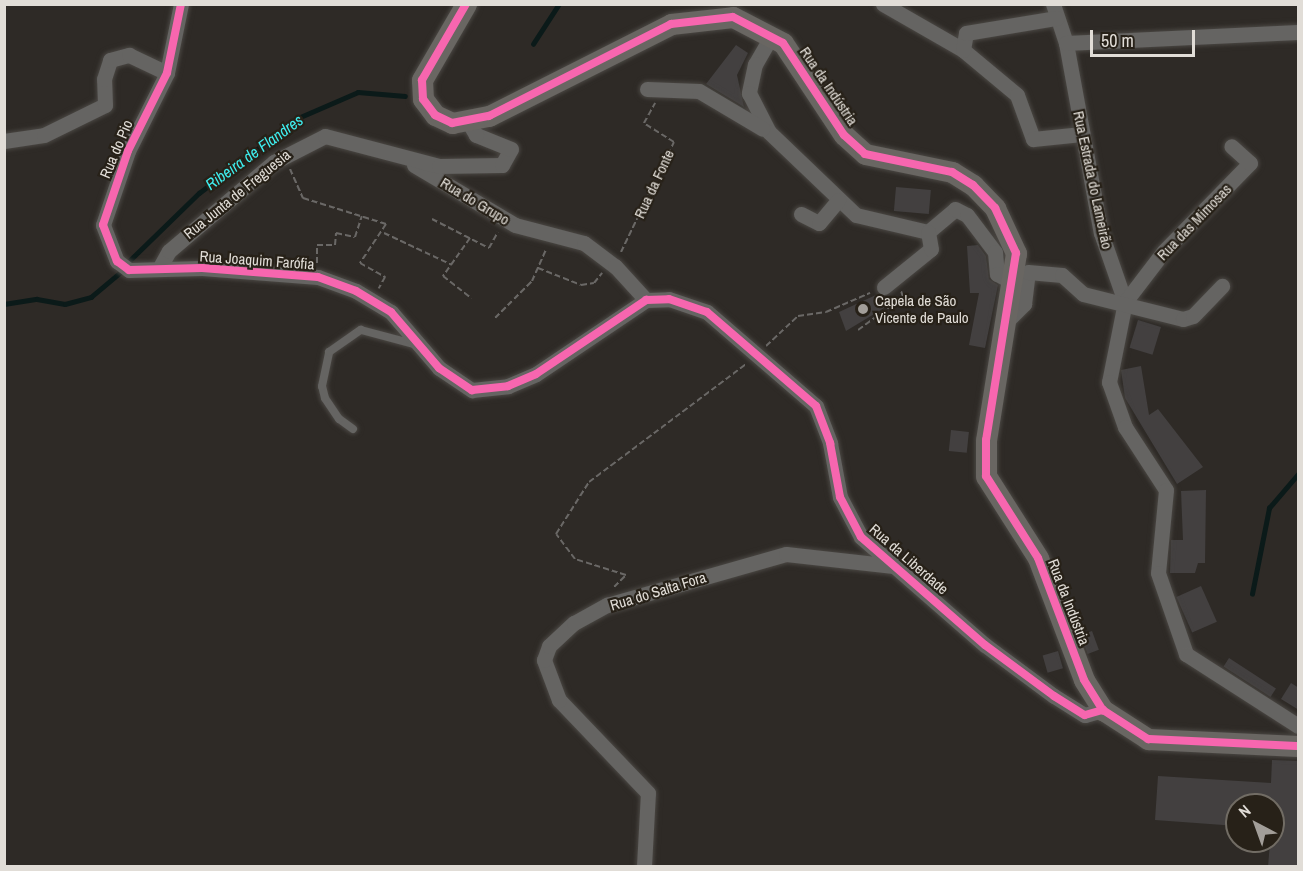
<!DOCTYPE html>
<meta charset="utf-8">
<style>
body{margin:0}
#map{position:relative;width:1303px;height:871px;overflow:hidden;background:#2e2a26;font-family:"Archivo Narrow",sans-serif}
div>[style]{position:absolute}
.stream>*{height:4.5px;margin:-2.25px;padding:0 2.25px;transform-origin:2.25px;border-radius:2.25px;background:#0b1a19}
.building>*{inset:0;background:#434040;transform-origin:0 0}
.path>*{height:2px;margin-top:-1px;transform-origin:0;background:repeating-linear-gradient(90deg,#6a6866 0 6px,transparent 0 9px)}
.roads{filter:drop-shadow(0 0 2px #4a4743) drop-shadow(0 0 2px #4a4743)}
.lane>*{height:8px;margin:-4px;padding:0 4px;transform-origin:4px;border-radius:4px;background:#656462}
.street>*{height:15px;margin:-7.5px;padding:0 7.5px;transform-origin:7.5px;border-radius:7.5px;background:#656462}
.secondary>*{height:21px;margin:-10.5px;padding:0 10.5px;transform-origin:10.5px;border-radius:10.5px;background:#696662}
.cycleway>*{height:8px;margin:-4px;padding:0 4px;transform-origin:4px;border-radius:4px;background:#f766af}
.dots>*{width:16px;height:16px;translate:-50% -50%;box-sizing:border-box;border:3px solid #272118;border-radius:50%}
span{translate:-50% -50%;white-space:nowrap;text-align:center;line-height:1.15;-webkit-text-stroke:4.5px #272118;paint-order:stroke}
.street-label{font-size:15px;color:#e1ddd7}
.poi-label{font-size:15px;color:#e1ddd7}
.left{translate:0 -50%;text-align:left}
.water-label{font-size:16px;color:#3feff0;font-style:italic}
.frame{position:absolute;inset:0;border:6px solid #e1ddd7;pointer-events:none}
.north{position:absolute;left:1225px;top:793px;width:60px;height:60px;box-sizing:border-box;background:#272118;border:2px solid #716c64;border-radius:50%;rotate:319deg;font-size:16px;font-weight:700;line-height:24px;text-align:center;color:#e1ddd7}
.north::after{content:'';display:block;margin:auto;width:21px;height:27px;background:#a29e99;clip-path:polygon(50% 0,100% 100%,50% 72%,0 100%)}
.scale{position:absolute;left:1090px;top:30px;width:105px;height:27px;box-sizing:border-box;border:3px solid #e1ddd7;border-top:0;padding-left:8px;font-size:18px;line-height:21px;white-space:nowrap;color:#e1ddd7;-webkit-text-stroke:4px #272118;paint-order:stroke}
</style>
<div id="map">
<div class="stream">
<i style="left:533px;top:44px;width:48px;rotate:-57deg"></i>
<i style="left:128px;top:262px;width:99px;rotate:-44.2deg"></i>
<i style="left:199px;top:193px;width:124px;rotate:-37.1deg"></i>
<i style="left:298px;top:118px;width:65px;rotate:-23.4deg"></i>
<i style="left:358px;top:92px;width:47px;rotate:4.9deg"></i>
<i style="left:4px;top:304px;width:33px;rotate:-9deg"></i>
<i style="left:37px;top:299px;width:28px;rotate:10deg"></i>
<i style="left:65px;top:304px;width:27px;rotate:-15deg"></i>
<i style="left:91px;top:297px;width:38px;rotate:-40deg"></i>
<i style="left:1252px;top:594px;width:88px;rotate:-78.8deg"></i>
<i style="left:1269px;top:508px;width:45px;rotate:-49.5deg"></i>
</div>
<div class="building">
<i style="clip-path:polygon(736px 45px,748px 53px,737px 75px,744px 107px,706px 84px)"></i>
<i style="left:896px;top:187px;width:35px;height:24px;rotate:5deg"></i>
<i style="clip-path:polygon(978px 245px,986px 256px,989px 279px,998px 285px,985px 348px,969px 345px,979px 293px,970px 293px,967px 246px)"></i>
<i style="clip-path:polygon(878px 294px,889px 305px,846px 331px,839px 312px)"></i>
<i style="left:1138px;top:320px;width:24px;height:29px;rotate:17deg"></i>
<i style="clip-path:polygon(1141px 366px,1149px 415px,1158px 409px,1203px 467px,1177px 484px,1125px 398px,1121px 370px)"></i>
<i style="left:951px;top:430px;width:18px;height:21px;rotate:6deg"></i>
<i style="clip-path:polygon(1206px 490px,1205px 563px,1198px 563px,1195px 573px,1170px 573px,1171px 540px,1183px 540px,1181px 491px)"></i>
<i style="left:1201px;top:586px;width:39px;height:27px;rotate:66deg"></i>
<i style="left:1092px;top:631px;width:20px;height:12px;rotate:70deg"></i>
<i style="left:1058px;top:651px;width:18px;height:16px;rotate:74deg"></i>
<i style="left:1229px;top:658px;width:56px;height:10px;rotate:33deg"></i>
<i style="clip-path:polygon(1291px 683px,1299px 688px,1299px 710px,1281px 699px)"></i>
<i style="clip-path:polygon(1272px 760px,1299px 761px,1299px 867px,1268px 867px,1273px 805px,1237px 805px,1237px 826px,1155px 820px,1158px 776px,1271px 783px)"></i>
</div>
<div class="path">
<i style="left:290px;top:169px;width:32px;rotate:66deg"></i>
<i style="left:303px;top:198px;width:87px;rotate:17.4deg"></i>
<i style="left:386px;top:224px;width:47px;rotate:123.7deg"></i>
<i style="left:360px;top:263px;width:29px;rotate:29deg"></i>
<i style="left:385px;top:277px;width:13px;rotate:119deg"></i>
<i style="left:432px;top:219px;width:64px;rotate:27deg"></i>
<i style="left:489px;top:248px;width:18px;rotate:-61deg"></i>
<i style="left:384px;top:233px;width:75px;rotate:25.2deg"></i>
<i style="left:470px;top:238px;width:47px;rotate:125.4deg"></i>
<i style="left:443px;top:276px;width:36px;rotate:38deg"></i>
<i style="left:621px;top:252px;width:122px;rotate:-64.3deg"></i>
<i style="left:674px;top:142px;width:36px;rotate:-148deg"></i>
<i style="left:644px;top:123px;width:23px;rotate:-61deg"></i>
<i style="left:317px;top:263px;width:18px;rotate:-90deg"></i>
<i style="left:317px;top:245px;width:18px"></i>
<i style="left:335px;top:245px;width:12px;rotate:-85deg"></i>
<i style="left:336px;top:233px;width:19px;rotate:12deg"></i>
<i style="left:355px;top:237px;width:22px;rotate:-72deg"></i>
<i style="left:538px;top:268px;width:46px;rotate:21.6deg"></i>
<i style="left:581px;top:285px;width:13px;rotate:-9deg"></i>
<i style="left:594px;top:283px;width:13px;rotate:-51deg"></i>
<i style="left:495px;top:318px;width:52px;rotate:-45deg"></i>
<i style="left:532px;top:281px;width:35px;rotate:-66deg"></i>
<i style="left:858px;top:330px;width:56px;rotate:-36.3deg"></i>
<i style="left:903px;top:297px;width:6px;rotate:-108deg"></i>
<i style="left:766px;top:346px;width:44px;rotate:-43.2deg"></i>
<i style="left:798px;top:316px;width:28px;rotate:-8deg"></i>
<i style="left:826px;top:312px;width:48px;rotate:-23.4deg"></i>
<i style="left:614px;top:587px;width:17px;rotate:-45deg"></i>
<i style="left:626px;top:575px;width:53px;rotate:-162.6deg"></i>
<i style="left:575px;top:559px;width:31px;rotate:-127deg"></i>
<i style="left:556px;top:534px;width:62px;rotate:-57.6deg"></i>
<i style="left:589px;top:482px;width:196px;rotate:-36.9deg"></i>
</div>
<div class="roads">
<div class="lane">
<i style="left:353px;top:429px;width:17px;rotate:-144deg"></i>
<i style="left:339px;top:419px;width:25px;rotate:-124deg"></i>
<i style="left:325px;top:398px;width:12px;rotate:-104deg"></i>
<i style="left:322px;top:386px;width:35px;rotate:-78deg"></i>
<i style="left:329px;top:352px;width:39px;rotate:-35deg"></i>
<i style="left:361px;top:330px;width:55px;rotate:14.8deg"></i>
</div>
<div class="street">
<i style="left:181px;top:4px;width:70px;rotate:101.5deg"></i>
<i style="left:167px;top:73px;width:87px;rotate:116.6deg"></i>
<i style="left:128px;top:151px;width:78px;rotate:108.7deg"></i>
<i style="left:103px;top:225px;width:39px;rotate:69deg"></i>
<i style="left:117px;top:261px;width:15px;rotate:37deg"></i>
<i style="left:129px;top:270px;width:73px;rotate:-1.6deg"></i>
<i style="left:202px;top:268px;width:116px;rotate:4.4deg"></i>
<i style="left:318px;top:277px;width:40px;rotate:20.2deg"></i>
<i style="left:356px;top:291px;width:41px;rotate:31deg"></i>
<i style="left:391px;top:312px;width:74px;rotate:49.4deg"></i>
<i style="left:439px;top:368px;width:40px;rotate:34deg"></i>
<i style="left:472px;top:390px;width:36px;rotate:-6deg"></i>
<i style="left:508px;top:386px;width:30px;rotate:-23deg"></i>
<i style="left:536px;top:374px;width:133px;rotate:-33.9deg"></i>
<i style="left:646px;top:300px;width:23px;rotate:-2deg"></i>
<i style="left:669px;top:299px;width:40px;rotate:18.9deg"></i>
<i style="left:707px;top:312px;width:144px;rotate:40.8deg"></i>
<i style="left:816px;top:406px;width:40px;rotate:69deg"></i>
<i style="left:830px;top:443px;width:55px;rotate:79.5deg"></i>
<i style="left:840px;top:497px;width:45px;rotate:62.3deg"></i>
<i style="left:861px;top:537px;width:164px;rotate:41.1deg"></i>
<i style="left:985px;top:645px;width:86px;rotate:36.5deg"></i>
<i style="left:1054px;top:696px;width:36px;rotate:32deg"></i>
<i style="left:1085px;top:715px;width:19px;rotate:-16deg"></i>
<i style="left:883px;top:4px;width:92px;rotate:29.9deg"></i>
<i style="left:963px;top:50px;width:70px;rotate:39.8deg"></i>
<i style="left:1017px;top:95px;width:47px;rotate:70deg"></i>
<i style="left:1033px;top:139px;width:49px;rotate:-5.8deg"></i>
<i style="left:1053px;top:4px;width:41px;rotate:71.6deg"></i>
<i style="left:1066px;top:43px;width:193px;rotate:79.6deg"></i>
<i style="left:1101px;top:233px;width:73px;rotate:70.8deg"></i>
<i style="left:1125px;top:302px;width:82px;rotate:101.3deg"></i>
<i style="left:1109px;top:382px;width:48px;rotate:70.4deg"></i>
<i style="left:1125px;top:427px;width:75px;rotate:56.9deg"></i>
<i style="left:1166px;top:490px;width:83px;rotate:95.5deg"></i>
<i style="left:1158px;top:573px;width:86px;rotate:70.9deg"></i>
<i style="left:1186px;top:654px;width:133px;rotate:32.7deg"></i>
<i style="left:772px;top:35px;width:34px;rotate:120deg"></i>
<i style="left:755px;top:64px;width:30px;rotate:102deg"></i>
<i style="left:749px;top:93px;width:44px;rotate:62.9deg"></i>
<i style="left:769px;top:132px;width:120px;rotate:43.7deg"></i>
<i style="left:856px;top:215px;width:74px;rotate:13.3deg"></i>
<i style="left:1066px;top:43px;width:232px;rotate:-2.7deg"></i>
<i style="left:963px;top:50px;width:17px;rotate:-80deg"></i>
<i style="left:966px;top:33px;width:92px;rotate:-9.4deg"></i>
<i style="left:647px;top:89px;width:52px;rotate:2.2deg"></i>
<i style="left:699px;top:91px;width:74px;rotate:30.7deg"></i>
<i style="left:4px;top:141px;width:40px;rotate:-8.5deg"></i>
<i style="left:44px;top:135px;width:68px;rotate:-26.2deg"></i>
<i style="left:105px;top:105px;width:26px;rotate:-92deg"></i>
<i style="left:104px;top:79px;width:20px;rotate:-72deg"></i>
<i style="left:110px;top:60px;width:20px;rotate:-15deg"></i>
<i style="left:129px;top:55px;width:42px;rotate:25.3deg"></i>
<i style="left:414px;top:165px;width:117px;rotate:30.7deg"></i>
<i style="left:515px;top:225px;width:71px;rotate:14.6deg"></i>
<i style="left:584px;top:243px;width:39px;rotate:37deg"></i>
<i style="left:615px;top:266px;width:46px;rotate:47.6deg"></i>
<i style="left:801px;top:214px;width:20px;rotate:27deg"></i>
<i style="left:819px;top:223px;width:30px;rotate:-50deg"></i>
<i style="left:928px;top:232px;width:35px;rotate:-40deg"></i>
<i style="left:955px;top:209px;width:13px;rotate:27deg"></i>
<i style="left:967px;top:215px;width:46px;rotate:52.9deg"></i>
<i style="left:995px;top:252px;width:22px;rotate:85deg"></i>
<i style="left:997px;top:274px;width:19px;rotate:28deg"></i>
<i style="left:160px;top:267px;width:18px;rotate:-61deg"></i>
<i style="left:169px;top:251px;width:138px;rotate:-40.3deg"></i>
<i style="left:274px;top:162px;width:57px;rotate:-27deg"></i>
<i style="left:325px;top:136px;width:118px;rotate:14.7deg"></i>
<i style="left:439px;top:166px;width:63px;rotate:-0.9deg"></i>
<i style="left:502px;top:165px;width:18px;rotate:-61deg"></i>
<i style="left:511px;top:149px;width:38px;rotate:-158deg"></i>
<i style="left:476px;top:135px;width:14px;rotate:-120deg"></i>
<i style="left:884px;top:287px;width:60px;rotate:-39deg"></i>
<i style="left:931px;top:249px;width:17px;rotate:-100deg"></i>
<i style="left:1125px;top:302px;width:64px;rotate:-52.6deg"></i>
<i style="left:1164px;top:251px;width:123px;rotate:-45.7deg"></i>
<i style="left:1250px;top:163px;width:25px;rotate:-138deg"></i>
<i style="left:1008px;top:320px;width:23px;rotate:-45deg"></i>
<i style="left:1024px;top:304px;width:32px;rotate:-83deg"></i>
<i style="left:1028px;top:272px;width:34px;rotate:5deg"></i>
<i style="left:1062px;top:275px;width:28px;rotate:42deg"></i>
<i style="left:1083px;top:294px;width:103px;rotate:14deg"></i>
<i style="left:1183px;top:319px;width:10px;rotate:-17deg"></i>
<i style="left:1193px;top:316px;width:42px;rotate:-46deg"></i>
<i style="left:644px;top:866px;width:73px;rotate:-86.9deg"></i>
<i style="left:648px;top:793px;width:129px;rotate:-133.7deg"></i>
<i style="left:559px;top:700px;width:43px;rotate:-110.6deg"></i>
<i style="left:544px;top:660px;width:15px;rotate:-70deg"></i>
<i style="left:549px;top:646px;width:34px;rotate:-43deg"></i>
<i style="left:574px;top:623px;width:38px;rotate:-29deg"></i>
<i style="left:607px;top:605px;width:186px;rotate:-15.9deg"></i>
<i style="left:786px;top:554px;width:108px;rotate:6.4deg"></i>
</div>
<div class="secondary">
<i style="left:466px;top:4px;width:88px;rotate:120.1deg"></i>
<i style="left:422px;top:80px;width:19px;rotate:87deg"></i>
<i style="left:423px;top:99px;width:20px;rotate:53deg"></i>
<i style="left:435px;top:115px;width:19px;rotate:25deg"></i>
<i style="left:452px;top:123px;width:38px;rotate:-11deg"></i>
<i style="left:489px;top:116px;width:204px;rotate:-26.8deg"></i>
<i style="left:671px;top:24px;width:62px;rotate:-6.4deg"></i>
<i style="left:733px;top:17px;width:56px;rotate:27.5deg"></i>
<i style="left:783px;top:43px;width:110px;rotate:56.5deg"></i>
<i style="left:844px;top:135px;width:28px;rotate:42deg"></i>
<i style="left:865px;top:154px;width:89px;rotate:11.7deg"></i>
<i style="left:952px;top:172px;width:25px;rotate:32deg"></i>
<i style="left:973px;top:185px;width:32px;rotate:46deg"></i>
<i style="left:995px;top:208px;width:50px;rotate:65deg"></i>
<i style="left:1016px;top:253px;width:189px;rotate:99.1deg"></i>
<i style="left:986px;top:440px;width:36px;rotate:90deg"></i>
<i style="left:986px;top:476px;width:97px;rotate:57.6deg"></i>
<i style="left:1038px;top:558px;width:130px;rotate:69.3deg"></i>
<i style="left:1084px;top:680px;width:36px;rotate:58deg"></i>
<i style="left:1103px;top:710px;width:54px;rotate:32.8deg"></i>
<i style="left:1148px;top:739px;width:150px;rotate:2.7deg"></i>
</div>
</div>
<div class="cycleway">
<i style="left:181px;top:4px;width:70px;rotate:101.5deg"></i>
<i style="left:167px;top:73px;width:87px;rotate:116.6deg"></i>
<i style="left:128px;top:151px;width:78px;rotate:108.7deg"></i>
<i style="left:103px;top:225px;width:39px;rotate:69deg"></i>
<i style="left:117px;top:261px;width:15px;rotate:37deg"></i>
<i style="left:129px;top:270px;width:73px;rotate:-1.6deg"></i>
<i style="left:202px;top:268px;width:116px;rotate:4.4deg"></i>
<i style="left:318px;top:277px;width:40px;rotate:20.2deg"></i>
<i style="left:356px;top:291px;width:41px;rotate:31deg"></i>
<i style="left:391px;top:312px;width:74px;rotate:49.4deg"></i>
<i style="left:439px;top:368px;width:40px;rotate:34deg"></i>
<i style="left:472px;top:390px;width:36px;rotate:-6deg"></i>
<i style="left:508px;top:386px;width:30px;rotate:-23deg"></i>
<i style="left:536px;top:374px;width:133px;rotate:-33.9deg"></i>
<i style="left:646px;top:300px;width:23px;rotate:-2deg"></i>
<i style="left:669px;top:299px;width:40px;rotate:18.9deg"></i>
<i style="left:707px;top:312px;width:144px;rotate:40.8deg"></i>
<i style="left:816px;top:406px;width:40px;rotate:69deg"></i>
<i style="left:830px;top:443px;width:55px;rotate:79.5deg"></i>
<i style="left:840px;top:497px;width:45px;rotate:62.3deg"></i>
<i style="left:861px;top:537px;width:164px;rotate:41.1deg"></i>
<i style="left:985px;top:645px;width:86px;rotate:36.5deg"></i>
<i style="left:1054px;top:696px;width:36px;rotate:32deg"></i>
<i style="left:1085px;top:715px;width:19px;rotate:-16deg"></i>
<i style="left:466px;top:4px;width:88px;rotate:120.1deg"></i>
<i style="left:422px;top:80px;width:19px;rotate:87deg"></i>
<i style="left:423px;top:99px;width:20px;rotate:53deg"></i>
<i style="left:435px;top:115px;width:19px;rotate:25deg"></i>
<i style="left:452px;top:123px;width:38px;rotate:-11deg"></i>
<i style="left:489px;top:116px;width:204px;rotate:-26.8deg"></i>
<i style="left:671px;top:24px;width:62px;rotate:-6.4deg"></i>
<i style="left:733px;top:17px;width:56px;rotate:27.5deg"></i>
<i style="left:783px;top:43px;width:110px;rotate:56.5deg"></i>
<i style="left:844px;top:135px;width:28px;rotate:42deg"></i>
<i style="left:865px;top:154px;width:89px;rotate:11.7deg"></i>
<i style="left:952px;top:172px;width:25px;rotate:32deg"></i>
<i style="left:973px;top:185px;width:32px;rotate:46deg"></i>
<i style="left:995px;top:208px;width:50px;rotate:65deg"></i>
<i style="left:1016px;top:253px;width:189px;rotate:99.1deg"></i>
<i style="left:986px;top:440px;width:36px;rotate:90deg"></i>
<i style="left:986px;top:476px;width:97px;rotate:57.6deg"></i>
<i style="left:1038px;top:558px;width:130px;rotate:69.3deg"></i>
<i style="left:1084px;top:680px;width:36px;rotate:58deg"></i>
<i style="left:1103px;top:710px;width:54px;rotate:32.8deg"></i>
<i style="left:1148px;top:739px;width:150px;rotate:2.7deg"></i>
</div>
<div class="dots">
<i style="left:863px;top:309px;background:#a29e99"></i>
</div>
<div class="street-label">
<span style="left:829px;top:86px;rotate:56deg">Rua da Indústria</span>
<span style="left:116px;top:149px;rotate:-67deg">Rua do Pio</span>
<span style="left:1093px;top:180px;rotate:78deg">Rua Estrada do Lameirão</span>
<span style="left:654px;top:184px;rotate:-65deg">Rua da Fonte</span>
<span style="left:237px;top:194px;rotate:-39deg">Rua Junta de Freguesia</span>
<span style="left:475px;top:201px;rotate:31deg">Rua do Grupo</span>
<span style="left:1194px;top:222px;rotate:-46deg">Rua das Mimosas</span>
<span style="left:257px;top:260px;rotate:4deg">Rua Joaquim Farófia</span>
<span style="left:909px;top:559px;rotate:41deg">Rua da Liberdade</span>
<span style="left:658px;top:591px;rotate:-17deg">Rua do Salta Fora</span>
<span style="left:1069px;top:602px;rotate:69deg">Rua da Indústria</span>
</div>
<div class="poi-label">
<span class="left" style="left:875px;top:309px">Capela de São<br>Vicente de Paulo</span>
</div>
<div class="water-label">
<span style="left:254px;top:152px;rotate:-36deg">Ribeira de Flandres</span>
</div>
<div class="frame"></div>
<div class="north">N</div>
<div class="scale">50 m</div>
</div>
